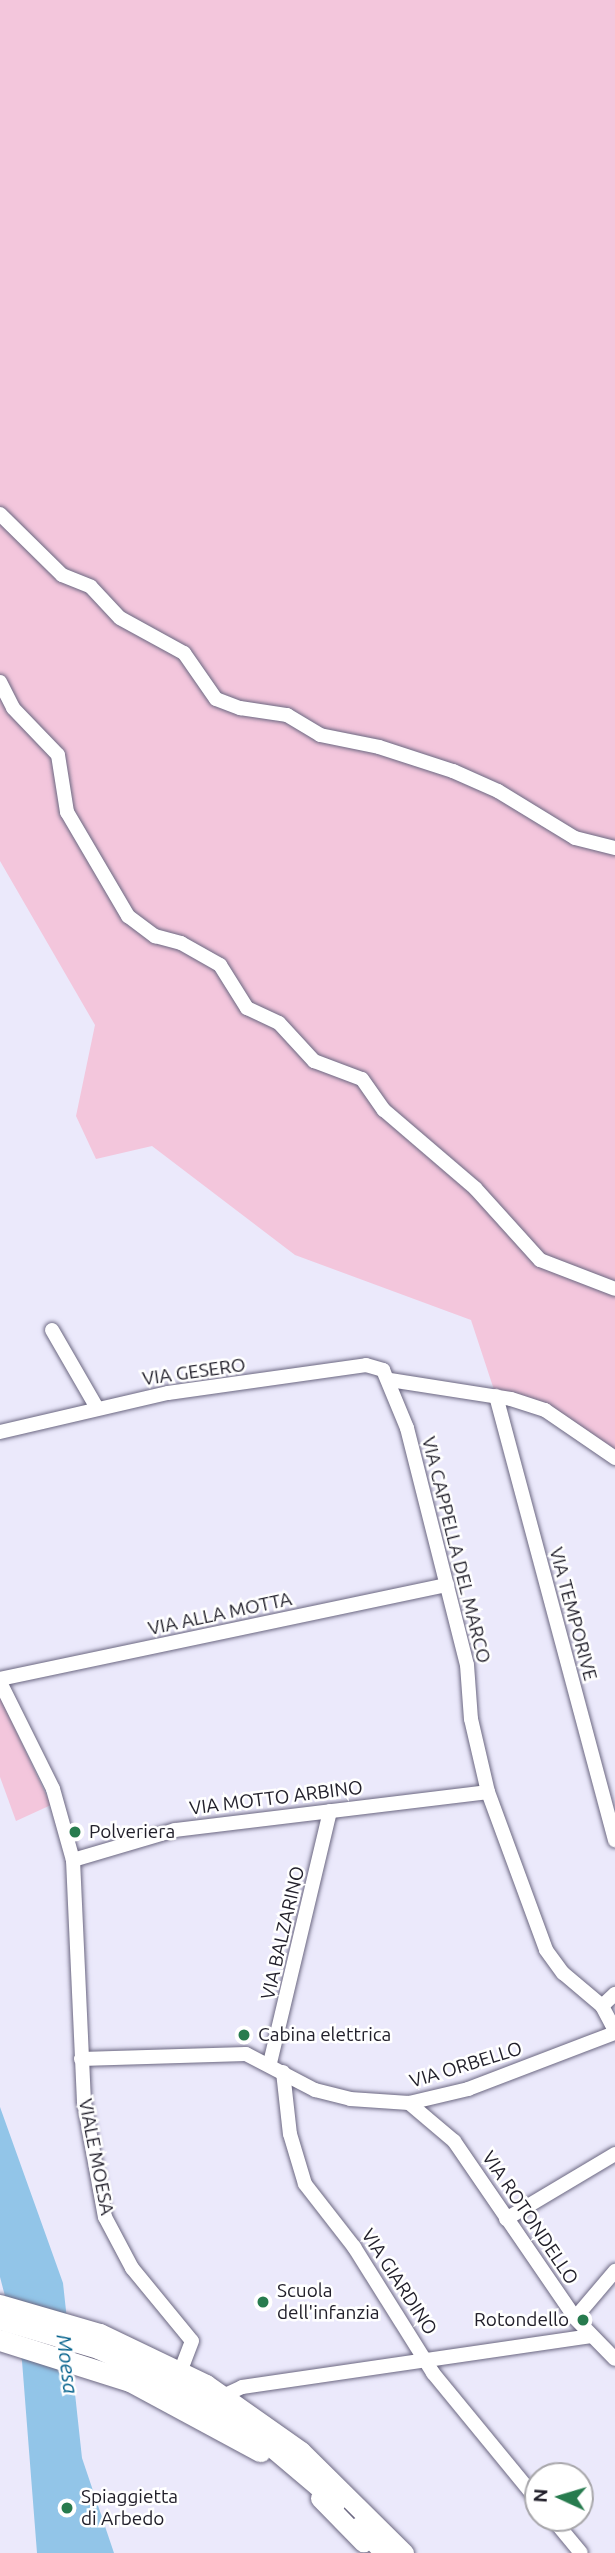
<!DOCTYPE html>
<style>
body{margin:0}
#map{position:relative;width:615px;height:2553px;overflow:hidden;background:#ebe9fb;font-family:Ubuntu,sans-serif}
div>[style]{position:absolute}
.green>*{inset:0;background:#f3c6dc}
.water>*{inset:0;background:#92c5e8}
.roads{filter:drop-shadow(0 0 2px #6b6781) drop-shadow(0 0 2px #6b6781)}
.minor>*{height:14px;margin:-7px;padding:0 7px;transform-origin:7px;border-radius:7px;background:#fff}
.major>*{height:19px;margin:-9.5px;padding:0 9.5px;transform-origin:9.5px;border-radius:9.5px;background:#fff}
.highway>*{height:21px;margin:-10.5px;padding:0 10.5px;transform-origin:10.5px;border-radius:10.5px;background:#fff}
.dots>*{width:19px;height:19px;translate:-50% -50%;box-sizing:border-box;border:4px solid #fff;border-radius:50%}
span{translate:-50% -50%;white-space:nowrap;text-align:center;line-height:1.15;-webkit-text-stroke:5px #fff;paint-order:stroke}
.street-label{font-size:19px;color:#22202b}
.poi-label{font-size:19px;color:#22202b}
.left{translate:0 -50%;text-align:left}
.right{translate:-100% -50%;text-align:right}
.water-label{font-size:21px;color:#005f8a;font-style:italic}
.north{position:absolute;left:524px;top:2462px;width:70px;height:70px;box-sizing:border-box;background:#fff;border:2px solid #a7a6aa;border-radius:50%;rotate:274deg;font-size:19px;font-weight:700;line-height:28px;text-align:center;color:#22202b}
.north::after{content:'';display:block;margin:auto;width:24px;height:32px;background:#277b4e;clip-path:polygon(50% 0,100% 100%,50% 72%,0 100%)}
</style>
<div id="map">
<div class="green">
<i style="clip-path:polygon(0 0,615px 0,615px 1458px,545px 1410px,496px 1396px,471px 1320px,295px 1255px,152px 1146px,96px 1159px,76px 1116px,95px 1025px,0 861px)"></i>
<i style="clip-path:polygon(0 1697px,51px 1805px,16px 1821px,0 1777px)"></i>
</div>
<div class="water">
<i style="clip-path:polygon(0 2107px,63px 2283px,82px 2458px,114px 2553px,37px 2553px,22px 2361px,0 2277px)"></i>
</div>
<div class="roads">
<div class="minor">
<i style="left:0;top:514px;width:87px;rotate:44.5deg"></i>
<i style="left:62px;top:575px;width:31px;rotate:22deg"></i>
<i style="left:91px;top:587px;width:42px;rotate:46.9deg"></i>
<i style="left:120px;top:618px;width:73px;rotate:28.7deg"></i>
<i style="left:184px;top:653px;width:56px;rotate:55.2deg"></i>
<i style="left:216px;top:699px;width:26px;rotate:21deg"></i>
<i style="left:240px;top:708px;width:48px;rotate:8.5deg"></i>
<i style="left:287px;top:715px;width:39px;rotate:31deg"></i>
<i style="left:320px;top:735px;width:60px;rotate:11.5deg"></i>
<i style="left:379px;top:747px;width:78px;rotate:18deg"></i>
<i style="left:453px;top:771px;width:49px;rotate:24deg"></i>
<i style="left:498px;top:791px;width:90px;rotate:31.4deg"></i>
<i style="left:575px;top:838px;width:41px;rotate:14deg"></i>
<i style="left:0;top:682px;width:29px;rotate:63deg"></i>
<i style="left:13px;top:708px;width:65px;rotate:46.2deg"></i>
<i style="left:58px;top:755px;width:58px;rotate:81deg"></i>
<i style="left:67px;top:812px;width:121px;rotate:59.6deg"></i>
<i style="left:128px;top:916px;width:34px;rotate:37deg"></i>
<i style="left:155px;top:936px;width:27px;rotate:15deg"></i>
<i style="left:181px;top:943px;width:45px;rotate:29.4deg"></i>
<i style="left:220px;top:965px;width:51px;rotate:57.9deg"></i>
<i style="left:247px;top:1008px;width:35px;rotate:25deg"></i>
<i style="left:279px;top:1023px;width:52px;rotate:47.4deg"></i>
<i style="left:314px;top:1061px;width:51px;rotate:20.6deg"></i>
<i style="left:362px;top:1079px;width:38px;rotate:55deg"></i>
<i style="left:384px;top:1110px;width:120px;rotate:40.6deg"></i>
<i style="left:475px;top:1188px;width:97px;rotate:47.9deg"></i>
<i style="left:540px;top:1260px;width:80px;rotate:21.1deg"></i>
<i style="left:52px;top:1330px;width:90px;rotate:60deg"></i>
<i style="left:390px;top:1380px;width:122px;rotate:8.9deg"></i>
<i style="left:511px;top:1399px;width:36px;rotate:18deg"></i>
<i style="left:545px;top:1410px;width:85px;rotate:34.4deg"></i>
<i style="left:496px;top:1396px;width:460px;rotate:75deg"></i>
<i style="left:0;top:1432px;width:172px;rotate:-13.1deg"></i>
<i style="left:168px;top:1393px;width:200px;rotate:-8deg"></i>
<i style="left:366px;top:1365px;width:18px;rotate:16deg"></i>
<i style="left:383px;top:1370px;width:63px;rotate:67.5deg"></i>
<i style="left:407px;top:1428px;width:244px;rotate:75.8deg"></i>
<i style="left:467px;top:1665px;width:54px;rotate:85.8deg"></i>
<i style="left:471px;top:1719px;width:75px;rotate:76.9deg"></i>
<i style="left:488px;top:1792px;width:168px;rotate:69.8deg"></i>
<i style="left:546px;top:1950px;width:29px;rotate:54deg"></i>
<i style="left:563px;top:1973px;width:51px;rotate:40.2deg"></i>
<i style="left:602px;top:2006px;width:27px;rotate:62deg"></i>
<i style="left:0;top:1679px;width:457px;rotate:-11.9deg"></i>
<i style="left:0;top:1682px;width:119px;rotate:63.6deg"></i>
<i style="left:53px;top:1789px;width:74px;rotate:74.3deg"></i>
<i style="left:73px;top:1860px;width:242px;rotate:87.4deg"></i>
<i style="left:84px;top:2102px;width:117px;rotate:79.7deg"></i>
<i style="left:105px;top:2217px;width:58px;rotate:62.1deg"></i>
<i style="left:132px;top:2268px;width:94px;rotate:50.6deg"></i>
<i style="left:192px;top:2341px;width:30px;rotate:111deg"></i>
<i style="left:73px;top:1860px;width:106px;rotate:-16.4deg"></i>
<i style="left:175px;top:1830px;width:315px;rotate:-6.9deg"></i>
<i style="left:602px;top:2006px;width:18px;rotate:-43deg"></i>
<i style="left:81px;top:2059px;width:165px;rotate:-1.7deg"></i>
<i style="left:246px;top:2054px;width:78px;rotate:27.6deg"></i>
<i style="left:315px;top:2090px;width:36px;rotate:14deg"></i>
<i style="left:350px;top:2099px;width:59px;rotate:3.9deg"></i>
<i style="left:409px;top:2103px;width:61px;rotate:-13.3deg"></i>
<i style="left:468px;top:2089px;width:157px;rotate:-20.9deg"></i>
<i style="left:270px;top:2063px;width:259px;rotate:-76.6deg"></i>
<i style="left:283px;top:2072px;width:62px;rotate:83.6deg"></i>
<i style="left:290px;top:2134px;width:52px;rotate:73.3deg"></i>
<i style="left:305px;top:2184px;width:80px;rotate:52.1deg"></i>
<i style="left:354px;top:2247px;width:149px;rotate:57.9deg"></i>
<i style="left:433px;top:2373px;width:166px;rotate:50.6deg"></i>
<i style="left:409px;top:2103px;width:59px;rotate:40.2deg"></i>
<i style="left:454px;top:2141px;width:214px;rotate:55.6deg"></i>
<i style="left:575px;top:2318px;width:57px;rotate:45.7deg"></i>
<i style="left:506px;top:2219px;width:127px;rotate:-30.8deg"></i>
<i style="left:575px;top:2318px;width:62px;rotate:-49.6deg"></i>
<i style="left:225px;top:2395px;width:19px;rotate:-25deg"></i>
<i style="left:242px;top:2387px;width:353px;rotate:-8.3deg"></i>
<i style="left:552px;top:2518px;width:45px;rotate:50.4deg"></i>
</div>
<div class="major">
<i style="left:0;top:2304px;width:104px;rotate:16.2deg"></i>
<i style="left:100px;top:2333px;width:118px;rotate:25.7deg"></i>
<i style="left:206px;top:2384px;width:116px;rotate:35.2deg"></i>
<i style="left:301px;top:2451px;width:145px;rotate:44.7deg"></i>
<i style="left:0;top:2320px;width:102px;rotate:16.5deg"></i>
<i style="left:98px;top:2349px;width:87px;rotate:24.5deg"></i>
<i style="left:177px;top:2385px;width:88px;rotate:31.5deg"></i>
<i style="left:252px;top:2431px;width:110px;rotate:40.2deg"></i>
<i style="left:320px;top:2498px;width:62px;rotate:45.7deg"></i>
<i style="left:359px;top:2526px;width:37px;rotate:47deg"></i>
</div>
<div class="highway">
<i style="left:0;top:2340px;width:136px;rotate:17.5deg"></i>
<i style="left:130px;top:2381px;width:148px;rotate:28.3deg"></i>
</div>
</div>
<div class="dots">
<i style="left:75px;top:1832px;background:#277b4e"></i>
<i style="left:244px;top:2035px;background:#277b4e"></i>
<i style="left:263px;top:2302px;background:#277b4e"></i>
<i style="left:583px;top:2320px;background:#277b4e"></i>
<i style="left:67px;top:2508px;background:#277b4e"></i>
</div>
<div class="street-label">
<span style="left:194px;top:1372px;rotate:-8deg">VIA GESERO</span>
<span style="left:456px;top:1550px;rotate:76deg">VIA CAPPELLA DEL MARCO</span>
<span style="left:220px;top:1614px;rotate:-12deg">VIA ALLA MOTTA</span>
<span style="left:573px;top:1614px;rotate:75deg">VIA TEMPORIVE</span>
<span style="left:276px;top:1798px;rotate:-7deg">VIA MOTTO ARBINO</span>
<span style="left:283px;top:1933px;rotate:-77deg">VIA BALZARINO</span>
<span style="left:466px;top:2065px;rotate:-17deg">VIA ORBELLO</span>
<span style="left:96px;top:2157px;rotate:79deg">VIALE MOESA</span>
<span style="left:530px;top:2218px;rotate:56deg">VIA ROTONDELLO</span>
<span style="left:399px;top:2282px;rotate:57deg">VIA GIARDINO</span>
</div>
<div class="poi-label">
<span class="left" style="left:89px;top:1832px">Polveriera</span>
<span class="left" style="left:258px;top:2035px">Cabina elettrica</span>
<span class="left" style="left:277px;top:2302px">Scuola<br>dell'infanzia</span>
<span class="right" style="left:569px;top:2320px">Rotondello</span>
<span class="left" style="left:81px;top:2508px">Spiaggietta<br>di Arbedo</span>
</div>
<div class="water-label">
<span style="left:68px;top:2364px;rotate:83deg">Moesa</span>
</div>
<div class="north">N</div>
</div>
